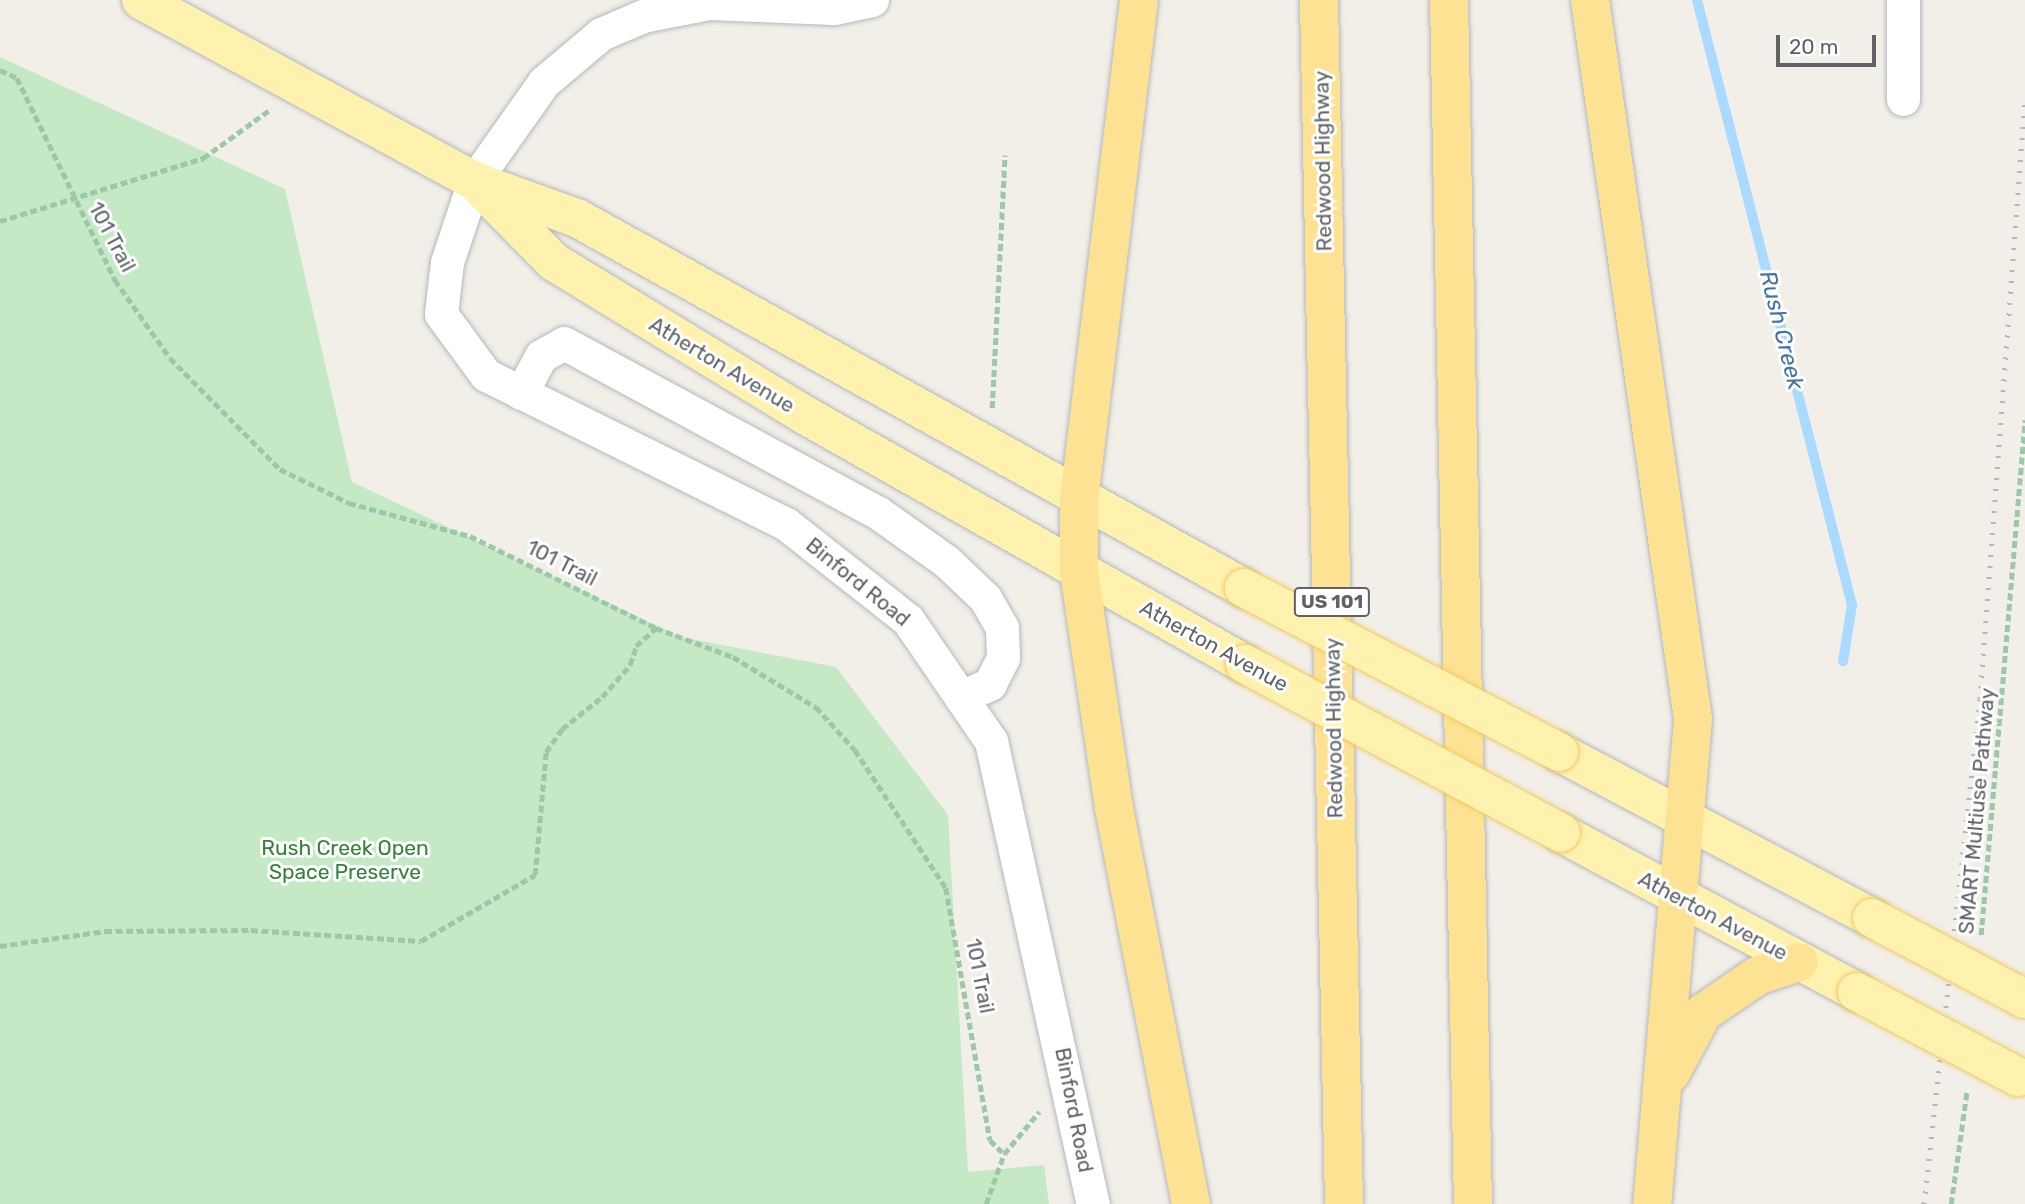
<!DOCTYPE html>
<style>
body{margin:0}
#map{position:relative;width:2025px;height:1204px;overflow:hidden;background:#f1efe8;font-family:Rubik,sans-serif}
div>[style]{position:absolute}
.green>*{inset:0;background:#c5e8c5}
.stream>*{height:10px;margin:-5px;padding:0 5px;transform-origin:5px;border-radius:5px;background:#aadaff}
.path>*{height:4.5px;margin-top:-2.25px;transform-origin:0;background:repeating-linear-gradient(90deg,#9cc7a9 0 7px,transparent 0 10.5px)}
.roads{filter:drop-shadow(0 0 2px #b5b8bc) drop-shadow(0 0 2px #b5b8bc)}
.minor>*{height:33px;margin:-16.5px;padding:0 16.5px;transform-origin:16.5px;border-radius:16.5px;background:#fff}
.major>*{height:38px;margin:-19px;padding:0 19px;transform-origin:19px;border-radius:19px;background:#fff2af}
.highway>*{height:38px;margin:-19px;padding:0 19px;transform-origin:19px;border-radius:19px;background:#fde293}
.rail>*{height:5px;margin-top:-2.5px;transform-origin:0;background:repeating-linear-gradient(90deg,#b6b7b8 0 2px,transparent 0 11px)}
.bridges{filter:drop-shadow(0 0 2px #f2c960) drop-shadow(0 0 2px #f2c960)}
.major-bridge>*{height:38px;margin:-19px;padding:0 19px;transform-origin:19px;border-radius:19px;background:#fff2af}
span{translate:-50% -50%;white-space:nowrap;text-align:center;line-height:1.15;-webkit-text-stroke:6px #fff;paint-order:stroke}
.shield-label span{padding:2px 5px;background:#fff;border:2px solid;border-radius:5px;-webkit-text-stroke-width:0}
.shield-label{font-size:19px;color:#5f6368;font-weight:700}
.street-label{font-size:21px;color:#5f6368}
.park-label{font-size:21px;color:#348238}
.water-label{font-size:23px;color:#4174aa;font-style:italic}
.scale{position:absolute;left:1776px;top:35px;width:100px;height:32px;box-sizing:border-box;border:4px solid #5f6368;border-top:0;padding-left:9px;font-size:21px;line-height:24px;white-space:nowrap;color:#5f6368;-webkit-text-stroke:5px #fff;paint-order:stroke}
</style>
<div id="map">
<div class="green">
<i style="clip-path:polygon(0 57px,285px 189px,352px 482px,681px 637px,836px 667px,948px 815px,968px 1172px,1044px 1165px,1049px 1204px,0 1204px)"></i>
</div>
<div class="stream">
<i style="left:1697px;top:0;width:625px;rotate:75.63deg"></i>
<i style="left:1852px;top:605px;width:57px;rotate:99.1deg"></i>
</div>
<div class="path">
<i style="left:0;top:70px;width:19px;rotate:25deg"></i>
<i style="left:17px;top:78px;width:225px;rotate:64.1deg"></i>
<i style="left:115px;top:280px;width:95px;rotate:54.8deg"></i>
<i style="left:170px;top:358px;width:156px;rotate:45.3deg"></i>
<i style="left:280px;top:469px;width:77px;rotate:26.2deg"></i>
<i style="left:349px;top:503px;width:125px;rotate:15.3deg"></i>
<i style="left:470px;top:536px;width:208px;rotate:26.3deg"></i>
<i style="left:656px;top:628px;width:82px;rotate:20.6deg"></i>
<i style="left:733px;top:657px;width:97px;rotate:31.1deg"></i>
<i style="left:816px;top:707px;width:58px;rotate:47.8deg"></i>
<i style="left:855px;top:750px;width:165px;rotate:56.6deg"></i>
<i style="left:946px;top:888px;width:256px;rotate:80.1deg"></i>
<i style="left:990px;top:1140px;width:20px;rotate:45deg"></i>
<i style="left:0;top:221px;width:213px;rotate:-17.2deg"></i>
<i style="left:203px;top:158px;width:84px;rotate:-35.8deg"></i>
<i style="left:992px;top:408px;width:253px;rotate:-87.1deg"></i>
<i style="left:1981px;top:935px;width:517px;rotate:-85.12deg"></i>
<i style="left:0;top:946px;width:106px;rotate:-8.1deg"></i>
<i style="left:105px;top:931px;width:146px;rotate:-0.4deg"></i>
<i style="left:251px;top:930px;width:170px;rotate:3.7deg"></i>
<i style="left:421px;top:941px;width:132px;rotate:-30.1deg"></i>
<i style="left:535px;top:875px;width:123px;rotate:-84.9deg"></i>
<i style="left:546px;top:752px;width:28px;rotate:-55deg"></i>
<i style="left:562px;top:729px;width:51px;rotate:-38.7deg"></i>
<i style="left:602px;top:697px;width:43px;rotate:-48.8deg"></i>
<i style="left:630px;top:665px;width:20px;rotate:-72deg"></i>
<i style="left:636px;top:646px;width:27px;rotate:-42deg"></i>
<i style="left:986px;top:1204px;width:53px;rotate:-70.2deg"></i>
<i style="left:1004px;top:1154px;width:55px;rotate:-50.2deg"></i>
<i style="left:1951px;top:1204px;width:115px;rotate:-82deg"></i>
</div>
<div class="roads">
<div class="minor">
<i style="left:872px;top:0;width:40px;rotate:168deg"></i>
<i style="left:833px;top:8px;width:124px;rotate:-177.7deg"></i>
<i style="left:709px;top:3px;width:67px;rotate:168.9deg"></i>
<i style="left:643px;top:16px;width:46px;rotate:156.8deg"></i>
<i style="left:601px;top:34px;width:75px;rotate:139.9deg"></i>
<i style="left:544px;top:82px;width:121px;rotate:125.3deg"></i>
<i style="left:474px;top:181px;width:85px;rotate:108.4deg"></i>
<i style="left:447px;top:262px;width:52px;rotate:96.6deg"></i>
<i style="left:441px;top:314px;width:76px;rotate:53.6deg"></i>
<i style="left:486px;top:375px;width:335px;rotate:26.4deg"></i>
<i style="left:786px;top:524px;width:155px;rotate:38.2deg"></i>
<i style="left:908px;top:620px;width:147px;rotate:55.6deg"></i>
<i style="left:991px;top:741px;width:474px;rotate:77.6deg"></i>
<i style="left:1903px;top:0;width:99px;rotate:90deg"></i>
<i style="left:521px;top:393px;width:42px;rotate:-61.6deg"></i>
<i style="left:541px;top:356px;width:26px;rotate:-29deg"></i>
<i style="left:564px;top:343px;width:356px;rotate:28.4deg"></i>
<i style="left:877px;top:512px;width:85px;rotate:35.4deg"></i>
<i style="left:946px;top:561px;width:54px;rotate:43.5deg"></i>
<i style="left:985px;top:598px;width:34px;rotate:60deg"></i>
<i style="left:1002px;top:628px;width:30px;rotate:88deg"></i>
<i style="left:1003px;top:658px;width:29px;rotate:117deg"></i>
<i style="left:990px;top:684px;width:32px;rotate:156deg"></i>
</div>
<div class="major">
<i style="left:141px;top:0;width:379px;rotate:28.5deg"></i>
<i style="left:474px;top:181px;width:109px;rotate:19.8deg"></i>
<i style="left:577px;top:218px;width:763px;rotate:29.02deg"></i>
<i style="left:480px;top:187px;width:105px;rotate:45.4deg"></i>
<i style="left:554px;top:262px;width:292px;rotate:31.4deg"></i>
<i style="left:803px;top:414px;width:508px;rotate:29.49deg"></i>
<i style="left:1559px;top:752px;width:354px;rotate:27.9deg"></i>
<i style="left:1561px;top:833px;width:336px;rotate:28.2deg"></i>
</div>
<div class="highway">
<i style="left:1139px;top:0;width:504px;rotate:96.84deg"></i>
<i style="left:1079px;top:500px;width:71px;rotate:90deg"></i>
<i style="left:1079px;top:571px;width:240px;rotate:81.6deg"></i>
<i style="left:1114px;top:808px;width:403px;rotate:79deg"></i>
<i style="left:1319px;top:0;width:1204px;rotate:88.81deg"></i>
<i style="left:1449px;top:0;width:1204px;rotate:88.86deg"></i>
<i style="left:1590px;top:0;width:726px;rotate:81.85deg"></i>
<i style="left:1693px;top:719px;width:487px;rotate:94.8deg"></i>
<i style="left:1671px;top:1073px;width:68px;rotate:-61.9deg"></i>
<i style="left:1703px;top:1013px;width:65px;rotate:-34.4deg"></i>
<i style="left:1757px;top:976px;width:44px;rotate:-18.4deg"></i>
</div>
</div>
<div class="rail">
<i style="left:1924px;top:1204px;width:508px;rotate:-83.67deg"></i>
<i style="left:1980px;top:699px;width:602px;rotate:-85.71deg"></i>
</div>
<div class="bridges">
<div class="major-bridge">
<i style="left:1244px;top:588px;width:355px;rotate:27.5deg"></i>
<i style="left:1245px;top:664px;width:358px;rotate:28.1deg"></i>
<i style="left:1872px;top:918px;width:173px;rotate:27.9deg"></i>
<i style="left:1857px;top:992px;width:182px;rotate:27.8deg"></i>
</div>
</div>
<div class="shield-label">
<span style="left:1332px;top:602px">US 101</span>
</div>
<div class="street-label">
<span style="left:1323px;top:161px;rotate:-91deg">Redwood Highway</span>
<span style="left:112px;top:237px;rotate:62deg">101 Trail</span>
<span style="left:722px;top:365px;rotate:31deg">Atherton Avenue</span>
<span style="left:562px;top:563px;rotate:27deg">101 Trail</span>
<span style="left:858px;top:582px;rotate:39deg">Binford Road</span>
<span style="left:1214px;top:646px;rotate:29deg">Atherton Avenue</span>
<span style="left:1334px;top:728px;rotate:-91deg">Redwood Highway</span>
<span style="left:1977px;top:811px;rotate:-85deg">SMART Multiuse Pathway</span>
<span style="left:1713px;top:916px;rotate:28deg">Atherton Avenue</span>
<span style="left:980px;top:976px;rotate:79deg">101 Trail</span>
<span style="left:1074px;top:1110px;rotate:79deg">Binford Road</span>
</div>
<div class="park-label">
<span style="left:345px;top:860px">Rush Creek Open<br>Space Preserve</span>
</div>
<div class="water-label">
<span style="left:1782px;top:330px;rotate:76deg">Rush Creek</span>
</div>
<div class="scale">20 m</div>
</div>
